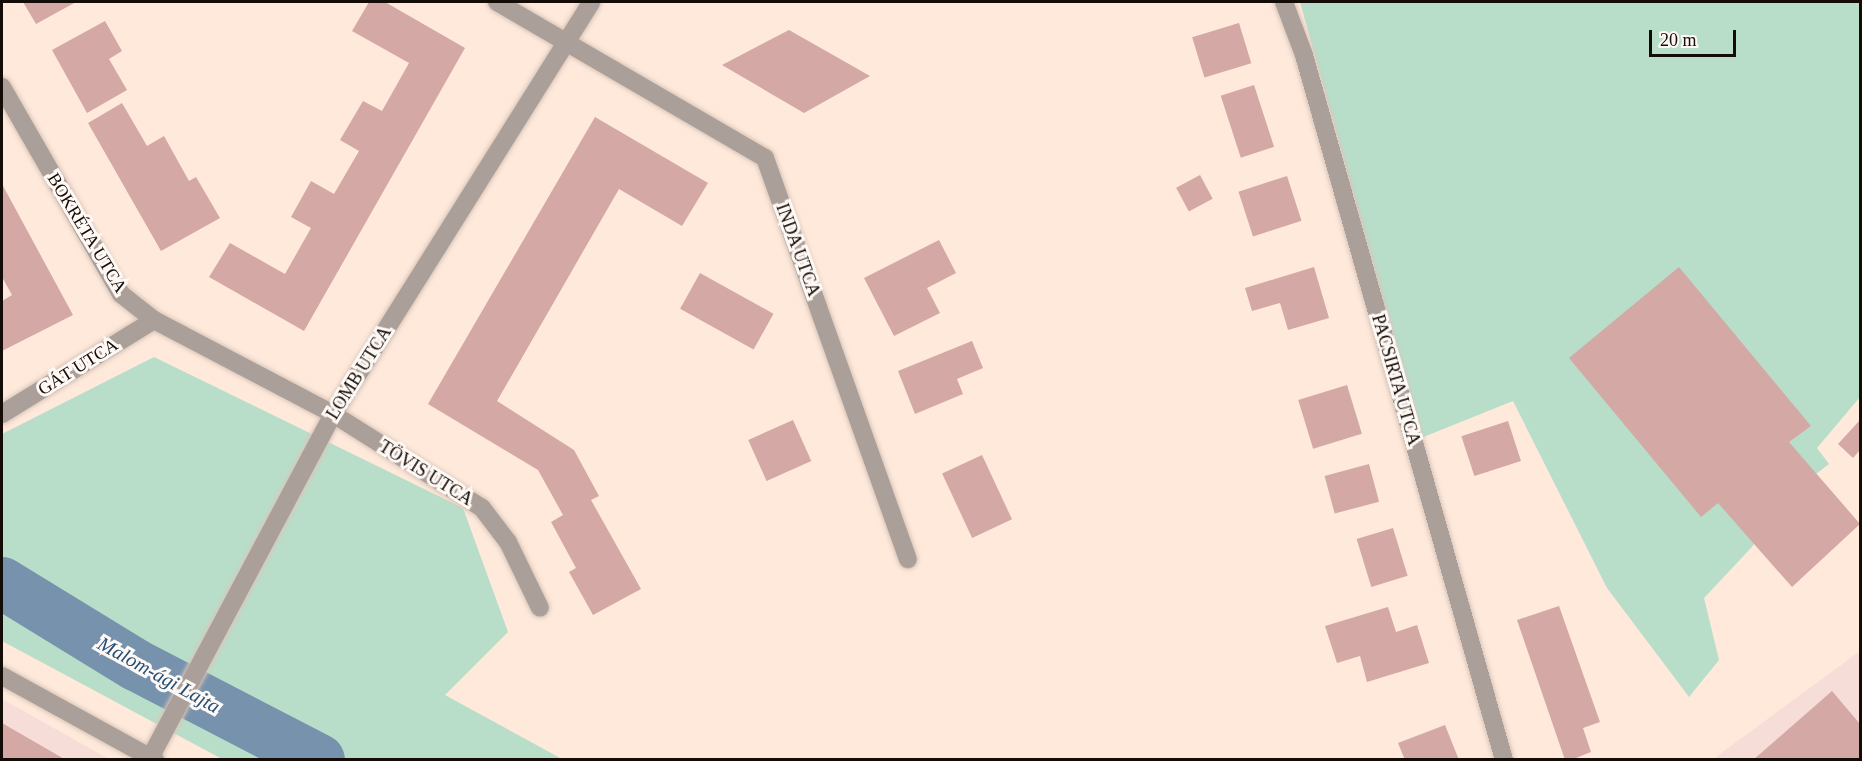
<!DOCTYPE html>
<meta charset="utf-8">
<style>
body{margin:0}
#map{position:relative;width:1862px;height:761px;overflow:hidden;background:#fee9db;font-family:Georgia,serif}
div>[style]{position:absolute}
.education>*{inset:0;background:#f7ddd8}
.green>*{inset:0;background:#b8deca}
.river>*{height:52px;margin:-26px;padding:0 26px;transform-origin:26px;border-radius:26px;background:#7792ad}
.building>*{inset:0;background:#d4a8a4;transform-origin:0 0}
.roads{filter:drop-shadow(0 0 2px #d9c6b9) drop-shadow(0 0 2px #d9c6b9)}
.minor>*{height:18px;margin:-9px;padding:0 9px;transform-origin:9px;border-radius:9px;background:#ab9f99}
span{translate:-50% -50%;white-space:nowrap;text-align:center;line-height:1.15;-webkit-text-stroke:6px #fff9f6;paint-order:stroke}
.street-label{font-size:18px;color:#140c07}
.water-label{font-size:20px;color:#255078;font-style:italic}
.frame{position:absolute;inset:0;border:3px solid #140c07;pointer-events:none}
.scale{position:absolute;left:1649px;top:30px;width:87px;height:27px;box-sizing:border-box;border:3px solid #140c07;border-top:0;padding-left:8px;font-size:18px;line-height:21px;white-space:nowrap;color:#140c07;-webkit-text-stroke:4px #fff9f6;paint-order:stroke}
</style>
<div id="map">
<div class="education">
<i style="clip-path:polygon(1860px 651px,1860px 759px,1713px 759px)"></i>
<i style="clip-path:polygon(2px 699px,109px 759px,2px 759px)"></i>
</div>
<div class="green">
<i style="clip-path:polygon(1300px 2px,1860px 2px,1860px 397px,1817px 448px,1829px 464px,1799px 487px,1751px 548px,1704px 598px,1719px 660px,1689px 697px,1607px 588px,1513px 401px,1421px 438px)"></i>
<i style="clip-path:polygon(154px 357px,463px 508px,508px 632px,445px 695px,562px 759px,222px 759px,2px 641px,2px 434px)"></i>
</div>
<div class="river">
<i style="left:2px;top:583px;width:157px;rotate:31.5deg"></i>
<i style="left:136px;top:665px;width:206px;rotate:27.4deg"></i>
</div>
<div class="building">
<i style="clip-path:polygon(23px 2px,76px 2px,36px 24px)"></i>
<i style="clip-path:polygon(369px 2px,385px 2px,465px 48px,304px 331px,209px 277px,230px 243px,285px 274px,311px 228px,291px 217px,311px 181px,334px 194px,359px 151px,340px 140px,363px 101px,382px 111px,409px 63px,352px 31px)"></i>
<i style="clip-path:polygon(105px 21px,122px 51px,109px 59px,127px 90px,87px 113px,52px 50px)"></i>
<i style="left:1239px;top:23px;width:42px;height:49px;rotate:73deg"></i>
<i style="clip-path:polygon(789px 30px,870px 76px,804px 113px,722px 65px)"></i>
<i style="left:1254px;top:85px;width:65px;height:35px;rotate:72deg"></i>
<i style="clip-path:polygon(122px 103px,147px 146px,164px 136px,189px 181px,196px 177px,220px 218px,161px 251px,88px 123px)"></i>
<i style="clip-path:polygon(595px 117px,708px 183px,682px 226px,619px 189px,497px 401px,574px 450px,599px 496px,591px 500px,641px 589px,593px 615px,569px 572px,576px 568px,551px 522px,563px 515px,538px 470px,428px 404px)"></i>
<i style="left:1200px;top:175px;width:27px;height:27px;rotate:62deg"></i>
<i style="left:1287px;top:176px;width:47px;height:51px;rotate:72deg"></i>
<i style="clip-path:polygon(2px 184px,73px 315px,2px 351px,2px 301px,12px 295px,2px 277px)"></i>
<i style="clip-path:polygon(939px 240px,956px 273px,927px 288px,940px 313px,894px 336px,864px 278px)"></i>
<i style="clip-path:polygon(1314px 267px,1329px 318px,1288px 330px,1280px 303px,1252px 311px,1245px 288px)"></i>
<i style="clip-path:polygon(1679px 267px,1811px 426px,1789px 442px,1860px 524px,1792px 587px,1718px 503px,1701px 517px,1569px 358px)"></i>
<i style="left:700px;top:273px;width:84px;height:41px;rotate:29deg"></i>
<i style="clip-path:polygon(972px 341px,983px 368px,957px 379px,963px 394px,915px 414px,898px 371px)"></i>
<i style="left:1347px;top:385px;width:51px;height:51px;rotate:73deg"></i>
<i style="left:793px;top:420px;width:45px;height:49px;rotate:66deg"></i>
<i style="clip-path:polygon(1860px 420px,1860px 450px,1853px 458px,1838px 444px)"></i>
<i style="left:1508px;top:421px;width:42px;height:49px;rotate:72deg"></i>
<i style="left:982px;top:455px;width:71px;height:44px;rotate:65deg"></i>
<i style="left:1369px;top:464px;width:39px;height:46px;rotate:75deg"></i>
<i style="left:1393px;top:528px;width:50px;height:38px;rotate:73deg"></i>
<i style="clip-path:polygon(1559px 606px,1600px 722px,1583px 728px,1591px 752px,1571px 760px,1565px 760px,1517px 620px)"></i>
<i style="clip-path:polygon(1388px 607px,1396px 632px,1417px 625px,1429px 663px,1367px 682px,1360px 656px,1337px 663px,1325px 626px)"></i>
<i style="clip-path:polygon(1832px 691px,1860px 724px,1860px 760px,1753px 760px)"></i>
<i style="clip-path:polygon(2px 723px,66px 760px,2px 760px)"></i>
<i style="clip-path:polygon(1445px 725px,1459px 760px,1405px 760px,1398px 743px)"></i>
</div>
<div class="roads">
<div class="minor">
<i style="left:497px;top:2px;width:310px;rotate:30.2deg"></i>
<i style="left:765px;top:158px;width:426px;rotate:70.4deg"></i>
<i style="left:1284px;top:2px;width:57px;rotate:69.3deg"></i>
<i style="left:1304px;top:55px;width:733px;rotate:74.16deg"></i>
<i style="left:2px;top:87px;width:239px;rotate:60.1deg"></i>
<i style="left:121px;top:294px;width:42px;rotate:38.2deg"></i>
<i style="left:154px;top:320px;width:202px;rotate:27.7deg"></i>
<i style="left:333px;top:414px;width:176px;rotate:32.2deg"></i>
<i style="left:482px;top:508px;width:43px;rotate:52.6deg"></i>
<i style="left:508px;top:542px;width:73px;rotate:64.1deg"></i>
<i style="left:2px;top:414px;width:179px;rotate:-31.7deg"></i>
<i style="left:2px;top:676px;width:175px;rotate:28.8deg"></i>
<i style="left:149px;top:760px;width:392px;rotate:-62deg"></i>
<i style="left:333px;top:414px;width:486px;rotate:-57.9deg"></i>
</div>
</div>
<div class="street-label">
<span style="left:87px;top:233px;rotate:59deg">BOKRÉTA UTCA</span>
<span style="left:798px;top:250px;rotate:70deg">INDA UTCA</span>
<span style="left:78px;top:367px;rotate:-32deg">GÁT UTCA</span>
<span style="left:359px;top:373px;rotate:-58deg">LOMB UTCA</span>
<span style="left:1396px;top:380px;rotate:74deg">PACSIRTA UTCA</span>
<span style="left:426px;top:473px;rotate:32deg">TÖVIS UTCA</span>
</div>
<div class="water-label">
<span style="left:159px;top:675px;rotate:29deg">Malom-ági Lajta</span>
</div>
<div class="frame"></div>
<div class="scale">20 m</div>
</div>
